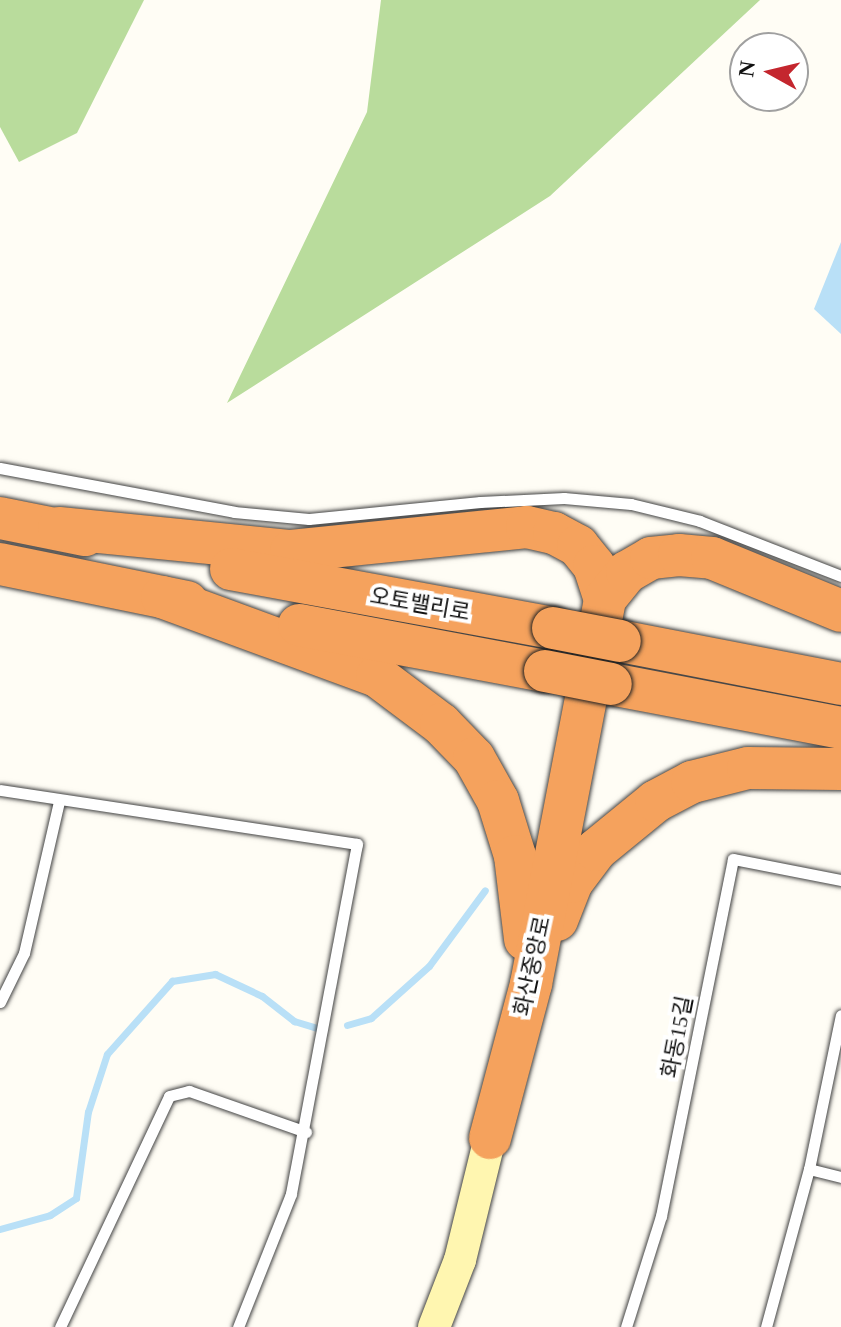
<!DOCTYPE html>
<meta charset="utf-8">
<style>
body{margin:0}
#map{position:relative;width:841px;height:1327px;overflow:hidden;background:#fffdf5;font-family:"Times New Roman","Noto Sans KR",serif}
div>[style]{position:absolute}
.forest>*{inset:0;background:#b9dc9c}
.water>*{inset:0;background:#b9e0f7}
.stream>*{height:7px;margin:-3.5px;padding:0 3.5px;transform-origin:3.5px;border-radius:3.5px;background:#b9e0f7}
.roads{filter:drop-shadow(0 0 2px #444) drop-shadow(0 0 2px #444)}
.lane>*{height:11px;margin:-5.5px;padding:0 5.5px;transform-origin:5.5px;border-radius:5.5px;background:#fff}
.secondary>*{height:32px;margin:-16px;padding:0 16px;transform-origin:16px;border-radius:16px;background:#fff6b0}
.highway>*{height:42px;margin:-21px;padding:0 21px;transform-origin:21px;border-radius:21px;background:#f5a25d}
.bridges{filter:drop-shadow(0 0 2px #222) drop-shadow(0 0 2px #222)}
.highway-bridge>*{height:42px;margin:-21px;padding:0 21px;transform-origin:21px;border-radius:21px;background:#f5a25d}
span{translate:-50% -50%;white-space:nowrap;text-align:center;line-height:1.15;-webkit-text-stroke:8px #fff;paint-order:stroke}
.street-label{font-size:22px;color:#111}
.north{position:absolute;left:729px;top:32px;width:80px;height:80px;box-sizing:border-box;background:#fff;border:2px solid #a0a0a0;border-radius:50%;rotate:278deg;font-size:22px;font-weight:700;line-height:32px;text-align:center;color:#111}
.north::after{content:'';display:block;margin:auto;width:28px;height:36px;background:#c4262e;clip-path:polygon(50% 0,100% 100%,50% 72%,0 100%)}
</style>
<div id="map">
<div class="forest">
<i style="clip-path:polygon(0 0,144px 0,77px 133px,19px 162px,0 127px)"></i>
<i style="clip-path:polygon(381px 0,760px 0,550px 196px,227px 403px,367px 112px)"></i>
</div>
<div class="water">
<i style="clip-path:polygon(841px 242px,841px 334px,814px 309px)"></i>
</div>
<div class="stream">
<i style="left:347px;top:1025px;width:25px;rotate:-16deg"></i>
<i style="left:371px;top:1018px;width:78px;rotate:-41.9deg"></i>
<i style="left:429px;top:966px;width:94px;rotate:-53.6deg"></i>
<i style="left:0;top:1229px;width:52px;rotate:-15.6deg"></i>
<i style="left:50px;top:1215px;width:31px;rotate:-33deg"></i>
<i style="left:76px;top:1198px;width:87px;rotate:-82.1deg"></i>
<i style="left:88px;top:1112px;width:61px;rotate:-71.9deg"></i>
<i style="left:107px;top:1054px;width:98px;rotate:-48.3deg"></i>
<i style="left:172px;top:981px;width:44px;rotate:-9.2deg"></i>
<i style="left:215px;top:974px;width:52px;rotate:25.1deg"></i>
<i style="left:262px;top:996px;width:41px;rotate:38deg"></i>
<i style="left:294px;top:1021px;width:27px;rotate:17deg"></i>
</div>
<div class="roads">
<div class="lane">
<i style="left:0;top:468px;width:238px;rotate:10.6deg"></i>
<i style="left:234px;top:512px;width:75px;rotate:5.3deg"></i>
<i style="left:309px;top:519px;width:172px;rotate:-5.7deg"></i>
<i style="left:480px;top:502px;width:84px;rotate:-2.7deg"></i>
<i style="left:564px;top:498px;width:67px;rotate:5.1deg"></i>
<i style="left:631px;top:504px;width:71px;rotate:13.8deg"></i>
<i style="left:700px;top:521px;width:151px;rotate:21.3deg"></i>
<i style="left:0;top:790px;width:361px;rotate:8.6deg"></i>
<i style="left:357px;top:844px;width:356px;rotate:100.7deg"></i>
<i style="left:291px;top:1194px;width:143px;rotate:111.7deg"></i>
<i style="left:0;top:1002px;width:55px;rotate:-63.9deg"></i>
<i style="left:24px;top:953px;width:156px;rotate:-77deg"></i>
<i style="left:809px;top:1169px;width:33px;rotate:14deg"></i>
<i style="left:60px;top:1327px;width:255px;rotate:-64.7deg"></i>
<i style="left:169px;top:1096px;width:21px;rotate:-14deg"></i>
<i style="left:189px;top:1091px;width:124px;rotate:19.3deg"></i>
<i style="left:626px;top:1327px;width:116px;rotate:-72.5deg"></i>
<i style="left:661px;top:1216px;width:364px;rotate:-78.6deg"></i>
<i style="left:733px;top:859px;width:110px;rotate:11deg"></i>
<i style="left:766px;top:1327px;width:164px;rotate:-74.8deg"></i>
<i style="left:809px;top:1169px;width:157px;rotate:-78.3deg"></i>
</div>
<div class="secondary">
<i style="left:434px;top:1327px;width:72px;rotate:-68.8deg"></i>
<i style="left:460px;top:1260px;width:126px;rotate:-76.2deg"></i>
</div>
<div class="highway">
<i style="left:0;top:518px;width:87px;rotate:11.3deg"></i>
<i style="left:59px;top:528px;width:233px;rotate:5.7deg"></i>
<i style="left:291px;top:551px;width:237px;rotate:-5.8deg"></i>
<i style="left:527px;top:527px;width:28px;rotate:13deg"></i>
<i style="left:554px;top:533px;width:27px;rotate:28deg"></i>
<i style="left:578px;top:546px;width:26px;rotate:51deg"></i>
<i style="left:594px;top:566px;width:35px;rotate:72deg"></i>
<i style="left:0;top:564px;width:191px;rotate:11.5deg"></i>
<i style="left:231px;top:569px;width:327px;rotate:10.4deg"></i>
<i style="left:162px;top:597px;width:229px;rotate:20.2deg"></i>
<i style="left:377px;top:676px;width:80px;rotate:36.9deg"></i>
<i style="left:441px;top:724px;width:47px;rotate:45.9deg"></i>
<i style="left:474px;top:758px;width:49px;rotate:60.8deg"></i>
<i style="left:498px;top:801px;width:58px;rotate:72.8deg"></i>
<i style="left:515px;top:856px;width:84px;rotate:83.1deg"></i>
<i style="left:299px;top:625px;width:250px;rotate:10.6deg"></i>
<i style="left:620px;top:641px;width:225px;rotate:11deg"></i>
<i style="left:611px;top:684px;width:234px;rotate:10.8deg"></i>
<i style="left:557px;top:920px;width:41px;rotate:-68.5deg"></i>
<i style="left:572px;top:882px;width:40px;rotate:-53deg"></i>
<i style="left:596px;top:850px;width:77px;rotate:-39.2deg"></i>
<i style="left:656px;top:801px;width:41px;rotate:-27.8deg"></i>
<i style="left:692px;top:782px;width:58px;rotate:-14deg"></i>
<i style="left:748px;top:768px;width:93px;rotate:0.6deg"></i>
<i style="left:490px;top:1138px;width:159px;rotate:-75.1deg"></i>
<i style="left:531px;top:984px;width:392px;rotate:-79.1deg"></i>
<i style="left:605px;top:599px;width:35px;rotate:-51deg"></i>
<i style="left:627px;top:572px;width:28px;rotate:-30deg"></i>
<i style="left:651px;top:558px;width:28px;rotate:-6deg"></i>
<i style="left:679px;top:555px;width:33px;rotate:5deg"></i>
<i style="left:712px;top:558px;width:139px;rotate:22.3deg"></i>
</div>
</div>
<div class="bridges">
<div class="highway-bridge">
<i style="left:553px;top:628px;width:68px;rotate:11deg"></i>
<i style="left:545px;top:671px;width:67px;rotate:11.1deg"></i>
</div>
</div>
<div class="street-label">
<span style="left:420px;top:604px;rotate:10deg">오토밸리로</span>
<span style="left:532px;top:966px;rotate:-78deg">화산중앙로</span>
<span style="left:677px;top:1037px;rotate:-79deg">화동15길</span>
</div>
<div class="north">N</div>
</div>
